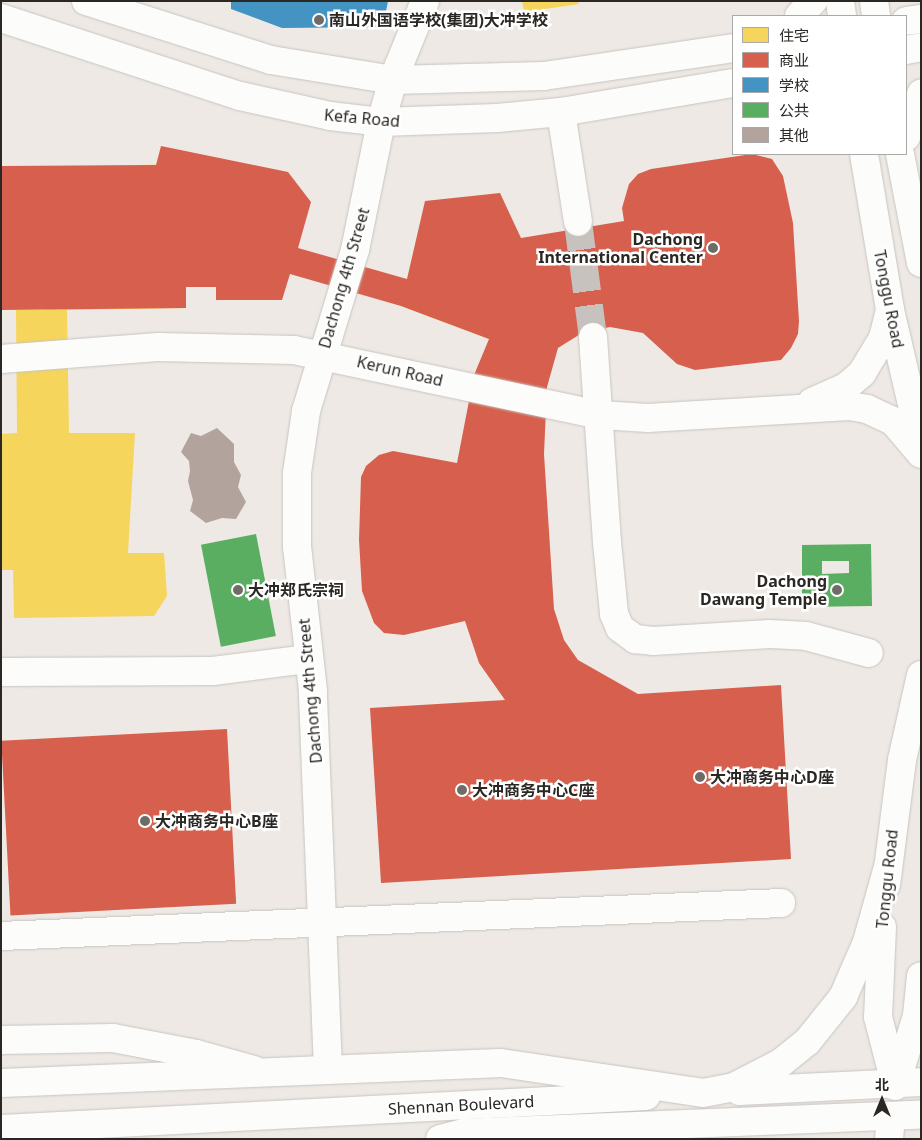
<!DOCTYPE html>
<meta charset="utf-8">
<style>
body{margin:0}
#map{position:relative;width:922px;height:1140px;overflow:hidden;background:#eee9e4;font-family:"Noto Sans","Noto Sans SC",sans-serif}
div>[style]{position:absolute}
.homes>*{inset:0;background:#f6d55c}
.shops>*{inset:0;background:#d6604d;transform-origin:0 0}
.schools>*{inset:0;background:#4393c3}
.public>*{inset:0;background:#5aae61;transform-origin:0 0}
.building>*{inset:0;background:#b2a49d}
.minor-tunnel>*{height:28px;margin-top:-14px;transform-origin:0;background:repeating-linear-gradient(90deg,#c7c2bd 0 28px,transparent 0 42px)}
.roads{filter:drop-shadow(0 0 1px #c8c4c0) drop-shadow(0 0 1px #c8c4c0)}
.minor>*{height:28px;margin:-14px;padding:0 14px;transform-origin:14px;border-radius:14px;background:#fcfcfb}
.major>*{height:28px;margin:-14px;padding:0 14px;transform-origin:14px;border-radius:14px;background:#fcfcfb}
.dots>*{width:14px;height:14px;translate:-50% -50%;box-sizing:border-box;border:2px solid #fff;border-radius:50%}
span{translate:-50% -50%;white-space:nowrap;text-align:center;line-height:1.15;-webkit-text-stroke:5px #fff;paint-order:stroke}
.poi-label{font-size:16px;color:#2b2723;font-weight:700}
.left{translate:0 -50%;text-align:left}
.right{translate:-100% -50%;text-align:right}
.street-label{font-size:16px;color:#2b2723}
.frame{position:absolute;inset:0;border:2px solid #2b2723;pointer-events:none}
.legend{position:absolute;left:732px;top:15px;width:175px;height:140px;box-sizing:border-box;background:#fff;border:1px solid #aaa9a7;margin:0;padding:6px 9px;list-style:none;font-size:15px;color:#2b2723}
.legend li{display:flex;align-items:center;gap:10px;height:25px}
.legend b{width:25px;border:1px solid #aaa9a7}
.north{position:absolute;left:857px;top:1075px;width:50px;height:50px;-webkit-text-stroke:4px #fff;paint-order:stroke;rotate:0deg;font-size:14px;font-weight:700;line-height:20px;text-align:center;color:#2b2723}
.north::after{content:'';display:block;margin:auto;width:18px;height:22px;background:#2b2723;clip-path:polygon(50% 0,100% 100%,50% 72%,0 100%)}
</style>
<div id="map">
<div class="homes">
<i style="clip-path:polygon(522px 1px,578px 1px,579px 4px,524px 12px)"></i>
<i style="clip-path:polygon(184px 164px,186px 308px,67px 310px,69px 433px,135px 433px,128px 553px,164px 553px,167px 596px,154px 616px,14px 618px,13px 570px,1px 570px,1px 434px,17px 433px,16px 310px,45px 310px,43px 167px)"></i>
<i style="clip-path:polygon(500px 193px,558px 326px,561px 339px,558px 348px,550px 351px,535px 352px,489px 339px,401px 306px,417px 237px,435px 217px)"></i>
</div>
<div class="shops">
<i style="clip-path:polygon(161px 146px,288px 172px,311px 202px,298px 248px,407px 279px,425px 201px,500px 193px,521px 238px,624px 221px,622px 208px,629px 184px,638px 174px,651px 169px,752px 154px,772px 159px,783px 176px,793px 223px,799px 321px,798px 334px,791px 348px,781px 360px,695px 370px,677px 364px,643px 333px,610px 327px,582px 333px,558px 348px,547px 387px,544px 454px,554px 609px,564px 640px,578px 660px,638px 694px,781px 685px,791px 859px,381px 883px,370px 708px,505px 700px,479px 663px,465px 621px,404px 635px,384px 633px,374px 623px,362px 591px,359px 540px,361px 477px,366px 466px,379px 455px,393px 451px,457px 463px,474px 375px,489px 339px,401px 306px,290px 274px,282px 300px,216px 300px,216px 287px,186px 287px,186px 308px,1px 310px,2px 166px,156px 165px)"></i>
<i style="left:227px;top:729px;width:175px;height:226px;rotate:87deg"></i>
</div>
<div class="schools">
<i style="clip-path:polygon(231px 1px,388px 1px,383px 27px,282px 28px,231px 9px)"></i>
</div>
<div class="public">
<i style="left:256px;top:534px;width:104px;height:56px;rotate:79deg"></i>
<i style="clip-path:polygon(evenodd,871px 544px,872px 606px,802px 607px,802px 545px,871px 544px,822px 561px,849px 561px,849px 573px,822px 574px,822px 561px)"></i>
</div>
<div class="building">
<i style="clip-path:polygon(217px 428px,234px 444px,234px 462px,241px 475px,238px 487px,246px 502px,236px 519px,222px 518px,206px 523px,190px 511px,193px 500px,188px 481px,190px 471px,189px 461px,181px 452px,191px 433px,201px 436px)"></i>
</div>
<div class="minor-tunnel">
<i style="left:578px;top:222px;width:116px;rotate:82.6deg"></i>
</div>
<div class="roads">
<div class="minor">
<i style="left:86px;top:1px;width:194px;rotate:17.7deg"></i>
<i style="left:271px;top:60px;width:124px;rotate:9.3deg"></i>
<i style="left:393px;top:80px;width:151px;rotate:-1.5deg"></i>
<i style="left:544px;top:76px;width:191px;rotate:-8.4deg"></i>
<i style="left:1px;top:18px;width:251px;rotate:18.1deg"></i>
<i style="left:240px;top:96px;width:92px;rotate:12.5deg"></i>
<i style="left:330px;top:116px;width:51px;rotate:6.7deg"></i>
<i style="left:381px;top:122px;width:116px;rotate:-2deg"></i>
<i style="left:497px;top:118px;width:64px;rotate:-5.4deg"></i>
<i style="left:561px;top:112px;width:174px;rotate:-9.6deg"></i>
<i style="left:906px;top:21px;width:15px;rotate:-8deg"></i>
<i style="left:906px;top:50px;width:15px;rotate:-11deg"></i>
<i style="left:561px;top:112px;width:111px;rotate:81.2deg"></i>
<i style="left:593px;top:337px;width:205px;rotate:86.1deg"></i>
<i style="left:607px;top:542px;width:72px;rotate:84.4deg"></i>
<i style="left:614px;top:614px;width:15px;rotate:67deg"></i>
<i style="left:620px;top:628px;width:19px;rotate:36deg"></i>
<i style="left:635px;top:639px;width:18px;rotate:6deg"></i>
<i style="left:653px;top:641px;width:117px;rotate:-3.4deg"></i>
<i style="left:770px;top:634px;width:36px;rotate:3deg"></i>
<i style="left:806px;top:636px;width:65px;rotate:15.1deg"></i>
<i style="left:1px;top:359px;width:157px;rotate:-4.4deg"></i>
<i style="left:158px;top:347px;width:136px;rotate:1.3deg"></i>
<i style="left:294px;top:350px;width:313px;rotate:12deg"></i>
<i style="left:600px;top:415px;width:48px;rotate:3.6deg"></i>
<i style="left:648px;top:418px;width:201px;rotate:-3.4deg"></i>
<i style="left:849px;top:406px;width:18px;rotate:9deg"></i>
<i style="left:867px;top:409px;width:29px;rotate:25deg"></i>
<i style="left:893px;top:421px;width:43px;rotate:49.7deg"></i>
<i style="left:812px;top:402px;width:37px;rotate:-24deg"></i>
<i style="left:846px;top:387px;width:21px;rotate:-41deg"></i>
<i style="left:862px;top:373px;width:41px;rotate:-59deg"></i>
<i style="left:883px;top:338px;width:29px;rotate:-76deg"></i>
<i style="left:1px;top:672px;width:212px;rotate:-0.3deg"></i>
<i style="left:213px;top:671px;width:96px;rotate:-7.2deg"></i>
<i style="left:1px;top:936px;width:781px;rotate:-2.42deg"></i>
<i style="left:1px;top:1040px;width:112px;rotate:-1deg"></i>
<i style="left:113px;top:1038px;width:85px;rotate:10.9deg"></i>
<i style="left:196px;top:1054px;width:60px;rotate:15.4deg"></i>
<i style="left:328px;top:1070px;width:379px;rotate:-92.3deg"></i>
<i style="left:313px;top:691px;width:145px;rotate:-96.3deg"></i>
<i style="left:297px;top:547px;width:74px;rotate:-90deg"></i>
<i style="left:297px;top:473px;width:63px;rotate:-81.7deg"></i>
<i style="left:306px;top:411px;width:168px;rotate:-73.1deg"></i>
<i style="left:355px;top:250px;width:131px;rotate:-78.5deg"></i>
<i style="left:381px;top:122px;width:44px;rotate:-74.1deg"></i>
<i style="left:393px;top:80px;width:85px;rotate:-67.9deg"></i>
<i style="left:889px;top:1139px;width:23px;rotate:-85deg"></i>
</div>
<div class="major">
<i style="left:840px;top:1px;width:15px;rotate:82deg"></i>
<i style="left:874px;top:1px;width:15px;rotate:82deg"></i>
<i style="left:799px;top:16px;width:21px;rotate:-47deg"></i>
<i style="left:906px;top:137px;width:46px;rotate:-70.8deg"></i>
<i style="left:864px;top:154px;width:158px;rotate:80.5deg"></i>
<i style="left:890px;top:310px;width:137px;rotate:76.9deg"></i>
<i style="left:900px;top:154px;width:111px;rotate:79.1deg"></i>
<i style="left:886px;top:885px;width:126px;rotate:-82.7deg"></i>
<i style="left:902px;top:760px;width:87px;rotate:-77.4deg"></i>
<i style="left:882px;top:927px;width:90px;rotate:92.5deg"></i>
<i style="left:878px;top:1017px;width:68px;rotate:75.6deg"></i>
<i style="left:1px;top:1083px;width:500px;rotate:-2.29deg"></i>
<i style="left:501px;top:1063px;width:204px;rotate:8.4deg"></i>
<i style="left:703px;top:1093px;width:32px;rotate:-11deg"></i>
<i style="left:734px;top:1087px;width:54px;rotate:-27.5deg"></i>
<i style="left:782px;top:1062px;width:32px;rotate:-39deg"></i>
<i style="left:807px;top:1042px;width:58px;rotate:-51.3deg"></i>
<i style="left:843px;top:997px;width:60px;rotate:-66.4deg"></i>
<i style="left:867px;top:942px;width:78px;rotate:-74.4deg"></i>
<i style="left:895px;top:1086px;width:73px;rotate:-72.6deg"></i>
<i style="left:917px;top:1016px;width:40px;rotate:-84.3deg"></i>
<i style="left:739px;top:1091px;width:182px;rotate:-2.8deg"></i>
<i style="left:1px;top:1129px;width:646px;rotate:-2.93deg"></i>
<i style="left:440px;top:1139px;width:25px;rotate:-14deg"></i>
<i style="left:464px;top:1133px;width:457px;rotate:-2.3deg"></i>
</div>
</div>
<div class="dots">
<i style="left:319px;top:20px;background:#6f6b67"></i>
<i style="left:713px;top:248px;background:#6f6b67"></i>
<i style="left:238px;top:590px;background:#6f6b67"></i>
<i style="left:837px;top:590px;background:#6f6b67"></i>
<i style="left:700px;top:777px;background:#6f6b67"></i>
<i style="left:462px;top:790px;background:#6f6b67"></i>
<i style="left:145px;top:821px;background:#6f6b67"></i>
</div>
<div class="poi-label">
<span class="left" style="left:329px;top:20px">南山外国语学校(集团)大冲学校</span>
<span class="right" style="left:703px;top:248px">Dachong<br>International Center</span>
<span class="right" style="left:827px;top:590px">Dachong<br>Dawang Temple</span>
<span class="left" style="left:248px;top:590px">大冲郑氏宗祠</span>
<span class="left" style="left:710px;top:777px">大冲商务中心D座</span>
<span class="left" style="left:472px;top:790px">大冲商务中心C座</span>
<span class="left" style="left:155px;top:821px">大冲商务中心B座</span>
</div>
<div class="street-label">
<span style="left:362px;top:118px;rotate:5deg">Kefa Road</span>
<span style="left:344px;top:278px;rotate:-74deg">Dachong 4th Street</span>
<span style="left:889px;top:299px;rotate:79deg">Tonggu Road</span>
<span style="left:400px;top:371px;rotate:13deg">Kerun Road</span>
<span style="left:310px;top:691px;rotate:-95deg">Dachong 4th Street</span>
<span style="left:887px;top:879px;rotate:-84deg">Tonggu Road</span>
<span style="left:461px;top:1105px;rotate:-3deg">Shennan Boulevard</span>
</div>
<div class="frame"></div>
<ul class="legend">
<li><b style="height:14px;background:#f6d55c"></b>住宅</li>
<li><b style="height:14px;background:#d6604d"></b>商业</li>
<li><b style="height:14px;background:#4393c3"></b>学校</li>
<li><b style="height:14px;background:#5aae61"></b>公共</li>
<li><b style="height:14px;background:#b2a49d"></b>其他</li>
</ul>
<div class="north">北</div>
</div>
